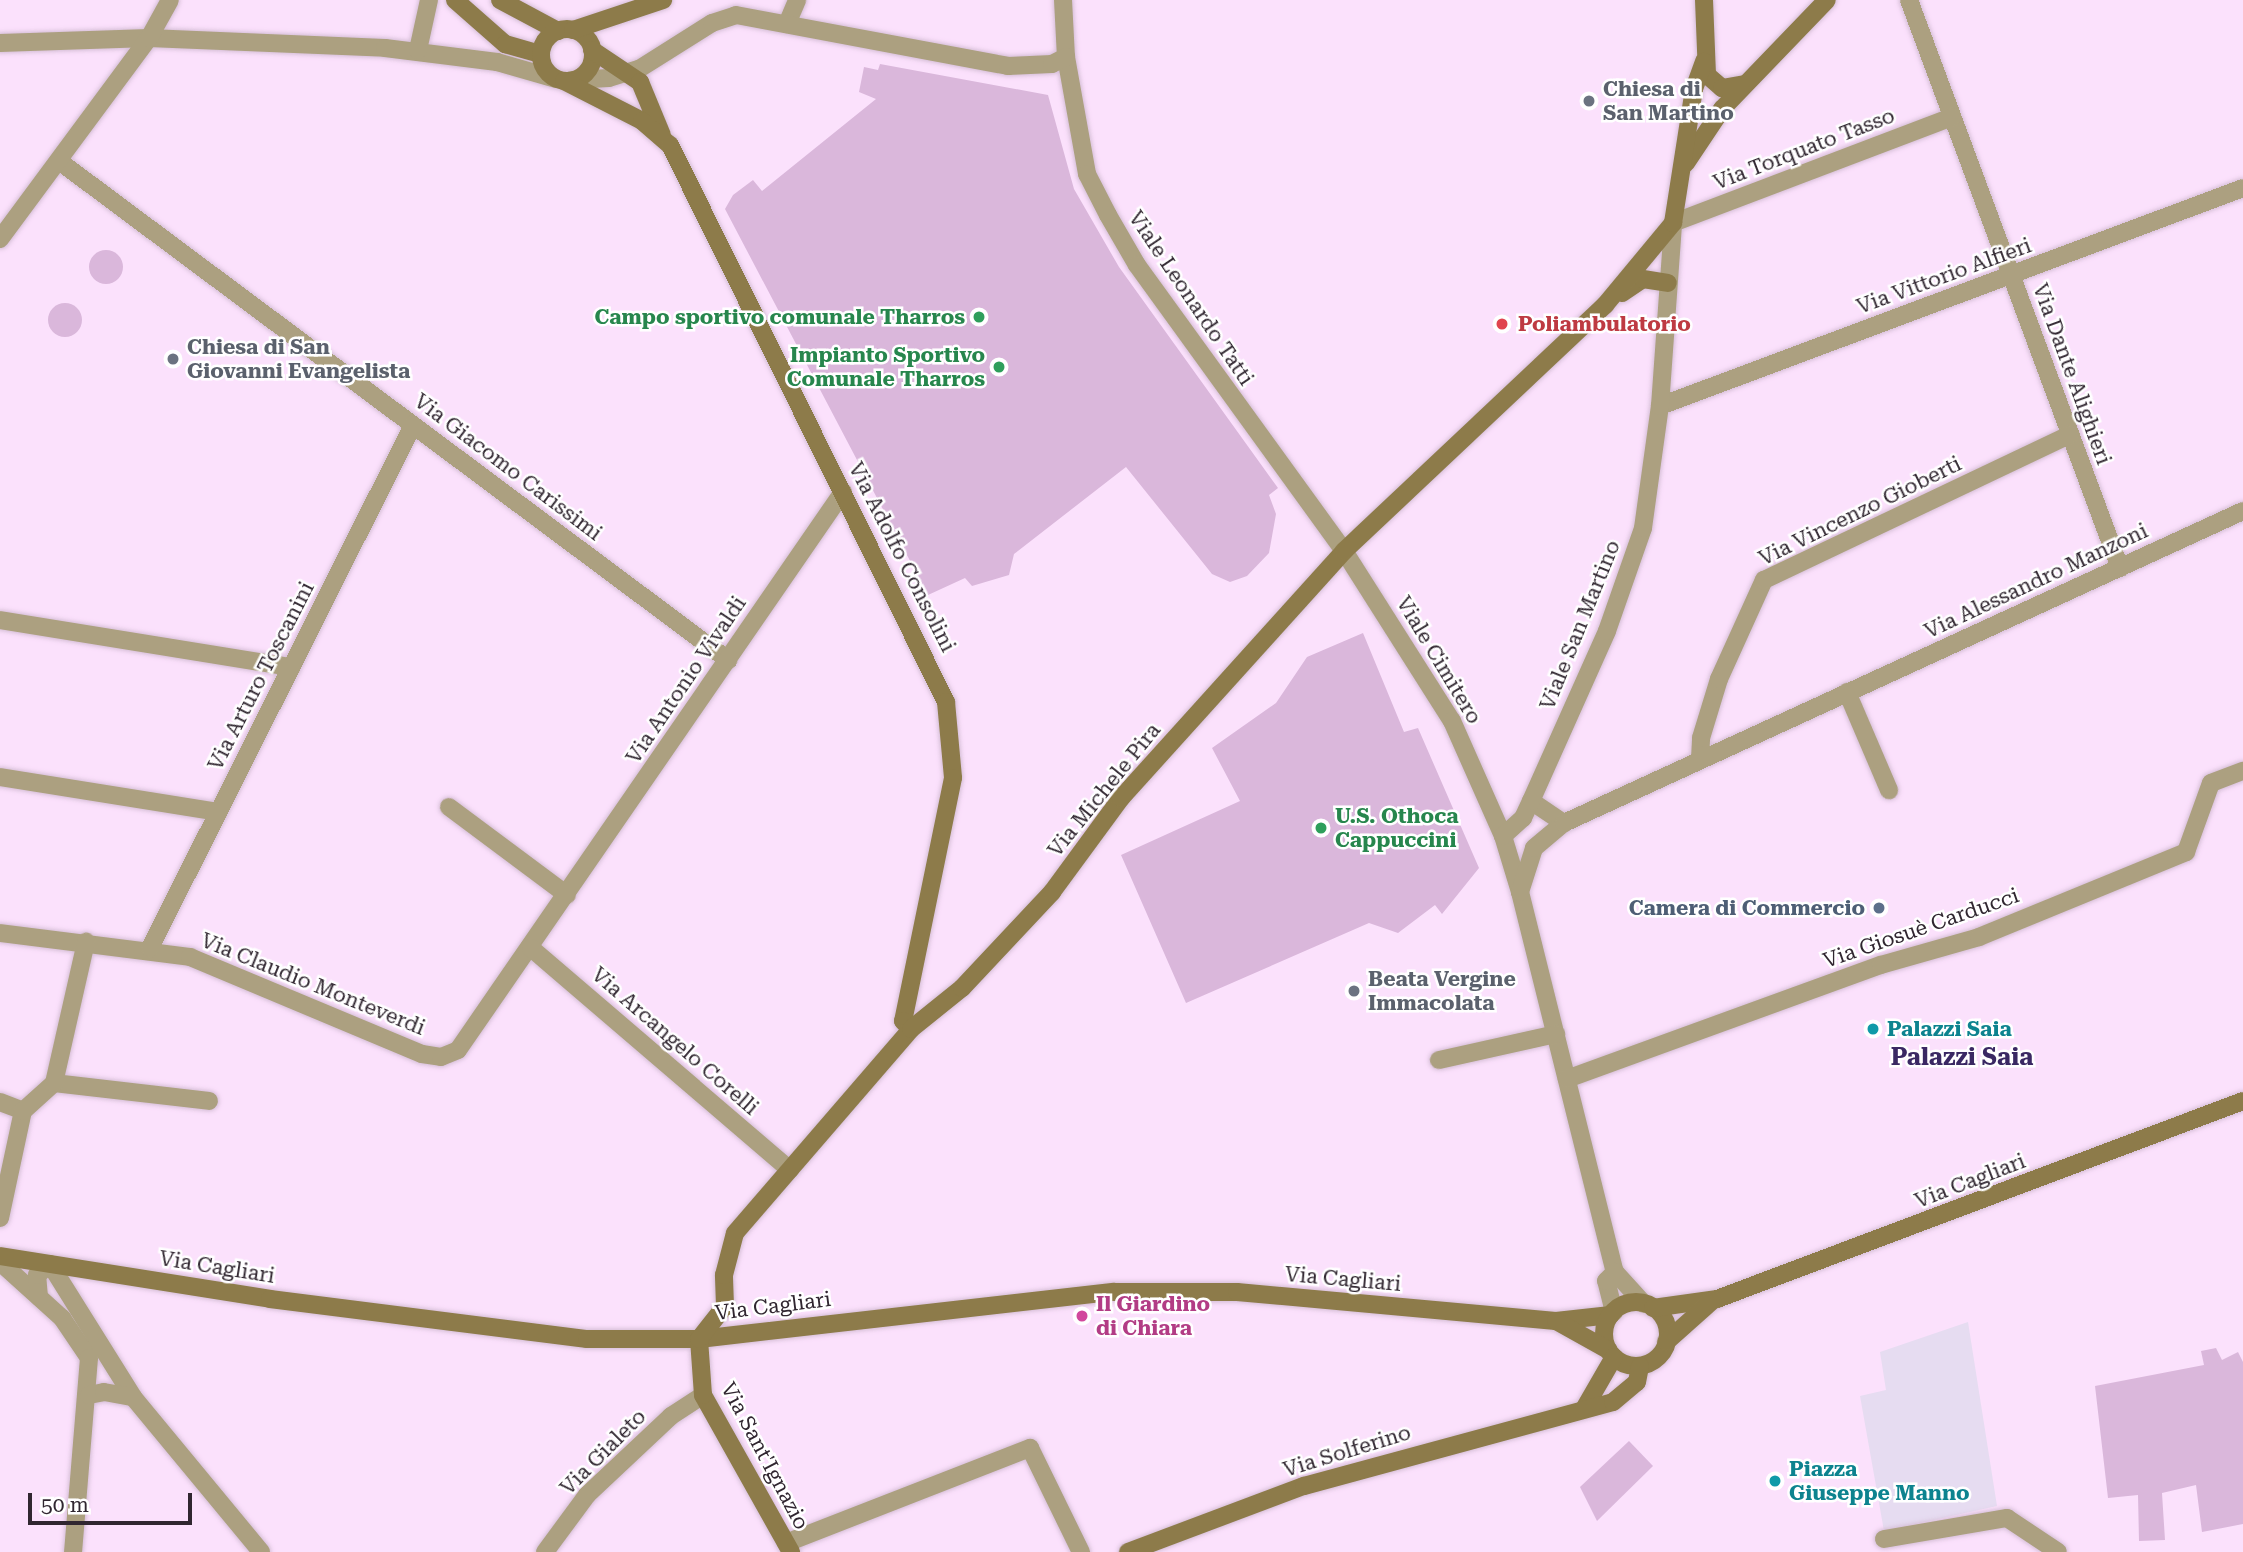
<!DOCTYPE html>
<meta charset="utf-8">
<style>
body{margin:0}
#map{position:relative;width:2243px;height:1552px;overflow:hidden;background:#fbe1fc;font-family:"Roboto Serif",serif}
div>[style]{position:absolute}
.education>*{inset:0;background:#e6dcf1}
.green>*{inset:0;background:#dab7db}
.round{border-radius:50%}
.roads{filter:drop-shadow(0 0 2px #d6bfd7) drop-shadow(0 0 2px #d6bfd7)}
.street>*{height:18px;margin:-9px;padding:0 9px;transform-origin:9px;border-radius:9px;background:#aca080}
.secondary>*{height:18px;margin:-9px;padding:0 9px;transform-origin:9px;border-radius:9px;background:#8d7b4a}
.secondary>.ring{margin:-9px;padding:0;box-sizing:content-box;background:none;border:18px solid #8d7b4a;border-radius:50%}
.dots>*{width:19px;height:19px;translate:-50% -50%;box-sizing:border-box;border:4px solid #fff;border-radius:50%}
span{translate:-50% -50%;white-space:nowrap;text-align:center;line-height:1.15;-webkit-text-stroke:5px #fff;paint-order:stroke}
.worship-label{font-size:21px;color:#5b616d;font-weight:700}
.left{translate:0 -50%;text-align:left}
.street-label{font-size:21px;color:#302630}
.leisure-label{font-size:21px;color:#27864d;font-weight:700}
.right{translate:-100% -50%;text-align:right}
.health-label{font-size:21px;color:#be3a42;font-weight:700}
.service-label{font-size:21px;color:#4e5e75;font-weight:700}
.culture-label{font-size:21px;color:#0d838f;font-weight:700}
.hotel-label{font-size:21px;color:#b23c85;font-weight:700}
.quarter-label{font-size:24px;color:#3a2863;font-weight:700}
.scale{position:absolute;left:28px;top:1493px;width:164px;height:32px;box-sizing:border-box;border:4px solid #302630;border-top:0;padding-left:9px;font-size:21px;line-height:24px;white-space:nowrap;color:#302630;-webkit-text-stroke:5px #fff;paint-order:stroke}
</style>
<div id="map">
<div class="education">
<i style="clip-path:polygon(1968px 1322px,1997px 1506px,1884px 1531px,1860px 1396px,1886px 1390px,1880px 1352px)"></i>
</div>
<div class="green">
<i style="clip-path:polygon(880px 64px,1048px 95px,1074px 189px,1119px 267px,1278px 488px,1269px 495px,1276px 514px,1269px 553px,1247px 576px,1230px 582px,1212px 574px,1126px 467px,1014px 554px,1009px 575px,972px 586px,965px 578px,928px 595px,725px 209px,733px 195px,753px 180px,762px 191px,876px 99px,859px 92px,864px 67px,878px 70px)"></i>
<i class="round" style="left:89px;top:250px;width:34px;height:34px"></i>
<i class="round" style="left:48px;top:303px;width:34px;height:34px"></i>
<i style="clip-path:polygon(1363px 633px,1404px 732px,1418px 728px,1479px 868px,1442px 914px,1435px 905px,1398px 933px,1369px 923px,1186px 1003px,1121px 855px,1240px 801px,1212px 748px,1276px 703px,1307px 657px)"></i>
<i style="clip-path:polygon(2216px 1348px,2222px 1360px,2238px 1352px,2243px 1362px,2243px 1524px,2202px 1532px,2196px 1485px,2162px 1493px,2165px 1540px,2139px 1541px,2138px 1495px,2108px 1498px,2095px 1386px,2204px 1365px,2201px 1351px)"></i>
<i style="clip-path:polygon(1629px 1441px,1653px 1466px,1597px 1521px,1580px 1487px)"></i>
</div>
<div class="roads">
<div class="street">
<i style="left:1063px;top:0;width:57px;rotate:87deg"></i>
<i style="left:1066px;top:57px;width:119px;rotate:79.8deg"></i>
<i style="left:1087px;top:174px;width:46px;rotate:62.9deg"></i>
<i style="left:1108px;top:215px;width:58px;rotate:59.9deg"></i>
<i style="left:1137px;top:265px;width:353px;rotate:54.1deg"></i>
<i style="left:1344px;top:551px;width:201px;rotate:57.6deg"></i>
<i style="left:1452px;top:721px;width:126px;rotate:66.1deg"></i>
<i style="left:1503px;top:836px;width:59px;rotate:73.1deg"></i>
<i style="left:1520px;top:892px;width:392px;rotate:76deg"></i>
<i style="left:1615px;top:1272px;width:43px;rotate:47.8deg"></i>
<i style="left:1909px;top:0;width:606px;rotate:69.62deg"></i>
<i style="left:787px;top:24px;width:26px;rotate:-67deg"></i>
<i style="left:0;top:43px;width:149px;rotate:-1.9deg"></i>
<i style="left:149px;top:38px;width:236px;rotate:2.4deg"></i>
<i style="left:385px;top:48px;width:113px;rotate:7.1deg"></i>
<i style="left:497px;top:62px;width:61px;rotate:16.1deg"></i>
<i style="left:418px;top:50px;width:51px;rotate:-77.6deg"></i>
<i style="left:572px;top:80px;width:37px;rotate:-3deg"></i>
<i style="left:609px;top:78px;width:31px;rotate:-17deg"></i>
<i style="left:639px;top:69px;width:86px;rotate:-32.2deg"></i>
<i style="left:712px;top:23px;width:25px;rotate:-18deg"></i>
<i style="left:736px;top:15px;width:277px;rotate:10.6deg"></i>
<i style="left:1008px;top:66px;width:44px;rotate:-2.6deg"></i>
<i style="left:1052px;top:64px;width:16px;rotate:-27deg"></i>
<i style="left:59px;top:161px;width:835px;rotate:36.72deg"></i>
<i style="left:0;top:239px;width:250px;rotate:-53.5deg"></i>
<i style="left:149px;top:38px;width:43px;rotate:-61.1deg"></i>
<i style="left:1660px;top:406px;width:622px;rotate:-20.5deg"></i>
<i style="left:0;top:620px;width:295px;rotate:9.2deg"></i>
<i style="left:1847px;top:692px;width:107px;rotate:66.8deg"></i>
<i style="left:1700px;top:759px;width:21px;rotate:-87deg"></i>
<i style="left:1701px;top:738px;width:62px;rotate:-73deg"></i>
<i style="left:1719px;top:679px;width:109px;rotate:-65.6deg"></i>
<i style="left:1764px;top:580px;width:339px;rotate:-25.4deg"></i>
<i style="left:0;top:777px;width:221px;rotate:9.1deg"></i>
<i style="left:1531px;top:801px;width:40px;rotate:34deg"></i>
<i style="left:449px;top:807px;width:147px;rotate:36.7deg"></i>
<i style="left:1503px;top:836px;width:27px;rotate:-42deg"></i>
<i style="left:1523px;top:818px;width:19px;rotate:-65deg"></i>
<i style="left:1531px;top:801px;width:186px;rotate:-65.9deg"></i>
<i style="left:1607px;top:631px;width:109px;rotate:-70.7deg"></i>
<i style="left:1643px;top:528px;width:123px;rotate:-82.1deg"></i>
<i style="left:1660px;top:406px;width:183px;rotate:-85.9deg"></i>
<i style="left:1673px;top:223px;width:298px;rotate:-20.8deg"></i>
<i style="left:1520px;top:892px;width:46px;rotate:-72.3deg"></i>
<i style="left:1534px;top:848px;width:39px;rotate:-40deg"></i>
<i style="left:1564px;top:823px;width:747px;rotate:-24.68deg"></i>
<i style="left:0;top:933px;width:192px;rotate:7.2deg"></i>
<i style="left:190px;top:957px;width:251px;rotate:22.7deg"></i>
<i style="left:422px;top:1054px;width:19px;rotate:9deg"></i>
<i style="left:441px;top:1057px;width:18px;rotate:-22deg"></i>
<i style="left:458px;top:1050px;width:678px;rotate:-55.4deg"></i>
<i style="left:150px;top:948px;width:585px;rotate:-63.3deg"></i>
<i style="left:531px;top:948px;width:341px;rotate:40.6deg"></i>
<i style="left:1439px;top:1060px;width:120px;rotate:-12.5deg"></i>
<i style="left:1567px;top:1079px;width:334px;rotate:-20deg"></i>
<i style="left:1881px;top:965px;width:102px;rotate:-15.9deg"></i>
<i style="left:1979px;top:937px;width:224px;rotate:-22.3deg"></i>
<i style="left:2186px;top:852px;width:73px;rotate:-70.1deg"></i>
<i style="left:2211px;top:783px;width:34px;rotate:-21deg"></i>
<i style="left:54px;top:1083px;width:156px;rotate:6.6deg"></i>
<i style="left:0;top:1102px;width:25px;rotate:21deg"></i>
<i style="left:0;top:1218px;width:109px;rotate:-77.9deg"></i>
<i style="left:23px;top:1111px;width:42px;rotate:-42.1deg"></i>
<i style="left:54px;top:1083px;width:145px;rotate:-77.2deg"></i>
<i style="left:0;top:1262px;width:84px;rotate:42.1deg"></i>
<i style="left:62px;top:1318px;width:48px;rotate:56deg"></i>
<i style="left:89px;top:1358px;width:195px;rotate:94.7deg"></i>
<i style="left:39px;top:1297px;width:22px;rotate:-95deg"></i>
<i style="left:37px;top:1275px;width:17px;rotate:-40deg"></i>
<i style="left:50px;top:1264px;width:157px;rotate:58deg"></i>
<i style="left:133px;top:1397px;width:201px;rotate:50.4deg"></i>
<i style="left:1614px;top:1312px;width:32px;rotate:-104deg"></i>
<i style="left:1606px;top:1281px;width:13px;rotate:-45deg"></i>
<i style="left:89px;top:1395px;width:15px;rotate:-11deg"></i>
<i style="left:104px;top:1392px;width:29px;rotate:10deg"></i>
<i style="left:1884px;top:1539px;width:125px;rotate:-9.7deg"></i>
<i style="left:2007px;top:1518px;width:61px;rotate:33.7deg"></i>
<i style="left:786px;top:1543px;width:262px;rotate:-21.3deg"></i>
<i style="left:1030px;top:1448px;width:116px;rotate:63.9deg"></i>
<i style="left:545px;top:1552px;width:71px;rotate:-53.6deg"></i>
<i style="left:587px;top:1495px;width:115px;rotate:-43.2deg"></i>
<i style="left:671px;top:1416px;width:38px;rotate:-33deg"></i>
</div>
<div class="secondary">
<i style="left:455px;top:0;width:67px;rotate:41.3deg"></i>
<i style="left:505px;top:44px;width:37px;rotate:16deg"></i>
<i style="left:500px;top:0;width:66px;rotate:28.1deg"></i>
<i style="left:1704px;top:0;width:75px;rotate:87.7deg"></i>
<i style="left:1707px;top:75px;width:20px;rotate:41deg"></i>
<i style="left:1722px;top:88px;width:23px;rotate:-10deg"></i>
<i class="ring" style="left:541px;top:29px;width:34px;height:34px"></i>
<i style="left:573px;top:30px;width:95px;rotate:-18.4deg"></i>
<i style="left:592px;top:50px;width:58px;rotate:33.7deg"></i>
<i style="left:640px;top:82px;width:57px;rotate:67.5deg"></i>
<i style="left:564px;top:81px;width:88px;rotate:27.1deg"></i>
<i style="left:642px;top:121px;width:37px;rotate:41deg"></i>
<i style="left:670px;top:145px;width:622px;rotate:63.64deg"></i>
<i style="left:946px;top:702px;width:76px;rotate:84.7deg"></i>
<i style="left:953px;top:778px;width:248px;rotate:101.6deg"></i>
<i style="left:903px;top:1021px;width:11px;rotate:45deg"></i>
<i style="left:1686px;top:163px;width:65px;rotate:-56.3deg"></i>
<i style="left:1722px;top:109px;width:151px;rotate:-46.1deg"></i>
<i style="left:1622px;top:293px;width:25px;rotate:-34deg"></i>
<i style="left:1643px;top:279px;width:25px;rotate:9deg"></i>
<i style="left:0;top:1256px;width:273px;rotate:9deg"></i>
<i style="left:270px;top:1299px;width:320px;rotate:7.2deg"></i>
<i style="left:587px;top:1339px;width:112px"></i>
<i style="left:699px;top:1339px;width:418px;rotate:-6.5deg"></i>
<i style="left:1114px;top:1292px;width:123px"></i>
<i style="left:1237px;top:1292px;width:320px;rotate:5.2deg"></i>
<i style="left:1556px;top:1321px;width:55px;rotate:-6.2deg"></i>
<i class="ring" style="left:1604px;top:1302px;width:46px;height:46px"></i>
<i style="left:1653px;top:1308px;width:65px;rotate:-8deg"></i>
<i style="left:1717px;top:1299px;width:562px;rotate:-20.63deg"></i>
<i style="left:1556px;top:1321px;width:60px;rotate:29.1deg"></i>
<i style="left:1666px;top:1342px;width:62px;rotate:-41.7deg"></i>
<i style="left:1584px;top:1409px;width:60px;rotate:-60deg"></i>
<i style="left:791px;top:1552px;width:180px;rotate:-119.3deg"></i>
<i style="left:703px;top:1395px;width:56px;rotate:-94.1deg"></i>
<i style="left:699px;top:1339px;width:42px;rotate:-51.8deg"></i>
<i style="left:725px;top:1306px;width:31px;rotate:-92deg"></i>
<i style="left:724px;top:1275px;width:43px;rotate:-75.3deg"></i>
<i style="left:735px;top:1233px;width:269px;rotate:-49.2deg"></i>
<i style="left:911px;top:1029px;width:65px;rotate:-38.8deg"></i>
<i style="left:962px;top:988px;width:132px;rotate:-46.8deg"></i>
<i style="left:1052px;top:892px;width:117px;rotate:-53.7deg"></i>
<i style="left:1121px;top:798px;width:333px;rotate:-47.9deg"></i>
<i style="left:1344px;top:551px;width:359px;rotate:-43.3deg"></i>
<i style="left:1605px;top:305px;width:107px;rotate:-50.3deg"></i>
<i style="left:1673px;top:223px;width:136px;rotate:-81.1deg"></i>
<i style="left:1694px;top:89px;width:29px;rotate:-70deg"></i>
<i style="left:1128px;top:1552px;width:188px;rotate:-20.6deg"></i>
<i style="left:1304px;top:1486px;width:320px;rotate:-15.2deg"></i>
<i style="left:1613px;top:1402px;width:31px;rotate:-40deg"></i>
<i style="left:1637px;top:1382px;width:16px;rotate:-79deg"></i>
</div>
</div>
<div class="dots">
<i style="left:1589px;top:101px;background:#6b7280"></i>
<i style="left:979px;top:317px;background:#2e9e5b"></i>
<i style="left:1502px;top:324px;background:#e0444e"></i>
<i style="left:173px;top:359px;background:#6b7280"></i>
<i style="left:999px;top:367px;background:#2e9e5b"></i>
<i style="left:1321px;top:828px;background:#2e9e5b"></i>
<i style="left:1879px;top:908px;background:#5c6f8a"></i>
<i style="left:1354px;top:991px;background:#6b7280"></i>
<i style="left:1873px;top:1029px;background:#0f9aa8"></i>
<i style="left:1082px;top:1316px;background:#d1479c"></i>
<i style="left:1775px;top:1481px;background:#0f9aa8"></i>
</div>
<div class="worship-label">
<span class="left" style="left:1603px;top:101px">Chiesa di<br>San Martino</span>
<span class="left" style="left:187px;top:359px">Chiesa di San<br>Giovanni Evangelista</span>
<span class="left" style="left:1368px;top:991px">Beata Vergine<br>Immacolata</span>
</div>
<div class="street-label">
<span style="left:1804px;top:149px;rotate:-21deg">Via Torquato Tasso</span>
<span style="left:1944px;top:276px;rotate:-20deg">Via Vittorio Alfieri</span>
<span style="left:1191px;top:298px;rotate:56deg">Viale Leonardo Tatti</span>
<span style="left:2072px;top:374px;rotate:70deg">Via Dante Alighieri</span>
<span style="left:508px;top:467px;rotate:37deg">Via Giacomo Carissimi</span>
<span style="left:1860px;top:511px;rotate:-26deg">Via Vincenzo Gioberti</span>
<span style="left:902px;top:557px;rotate:63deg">Via Adolfo Consolini</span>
<span style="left:2036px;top:581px;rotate:-25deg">Via Alessandro Manzoni</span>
<span style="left:1580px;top:625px;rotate:-68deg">Viale San Martino</span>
<span style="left:1439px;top:660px;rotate:59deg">Viale Cimitero</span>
<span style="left:261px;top:676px;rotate:-63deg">Via Arturo Toscanini</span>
<span style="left:686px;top:680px;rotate:-56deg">Via Antonio Vivaldi</span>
<span style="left:1104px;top:790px;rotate:-51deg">Via Michele Pira</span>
<span style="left:1921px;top:928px;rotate:-19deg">Via Giosuè Carducci</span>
<span style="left:313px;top:984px;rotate:22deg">Via Claudio Monteverdi</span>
<span style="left:675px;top:1041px;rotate:41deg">Via Arcangelo Corelli</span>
<span style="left:1970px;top:1181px;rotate:-21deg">Via Cagliari</span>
<span style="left:217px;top:1267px;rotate:9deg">Via Cagliari</span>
<span style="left:1343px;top:1279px;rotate:5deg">Via Cagliari</span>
<span style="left:773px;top:1306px;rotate:-7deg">Via Cagliari</span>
<span style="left:1347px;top:1451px;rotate:-17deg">Via Solferino</span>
<span style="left:603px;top:1452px;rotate:-45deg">Via Gialeto</span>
<span style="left:765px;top:1456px;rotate:62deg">Via Sant'Ignazio</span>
</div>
<div class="leisure-label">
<span class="right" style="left:965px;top:317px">Campo sportivo comunale Tharros</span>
<span class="right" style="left:985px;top:367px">Impianto Sportivo<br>Comunale Tharros</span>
<span class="left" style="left:1335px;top:828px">U.S. Othoca<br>Cappuccini</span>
</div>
<div class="health-label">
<span class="left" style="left:1518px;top:324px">Poliambulatorio</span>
</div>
<div class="service-label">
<span class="right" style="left:1865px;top:908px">Camera di Commercio</span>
</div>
<div class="culture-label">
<span class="left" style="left:1887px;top:1029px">Palazzi Saia</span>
<span class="left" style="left:1789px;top:1481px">Piazza<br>Giuseppe Manno</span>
</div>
<div class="hotel-label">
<span class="left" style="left:1096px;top:1316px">Il Giardino<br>di Chiara</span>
</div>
<div class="quarter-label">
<span style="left:1962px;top:1058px">Palazzi Saia</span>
</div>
<div class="scale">50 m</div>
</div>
